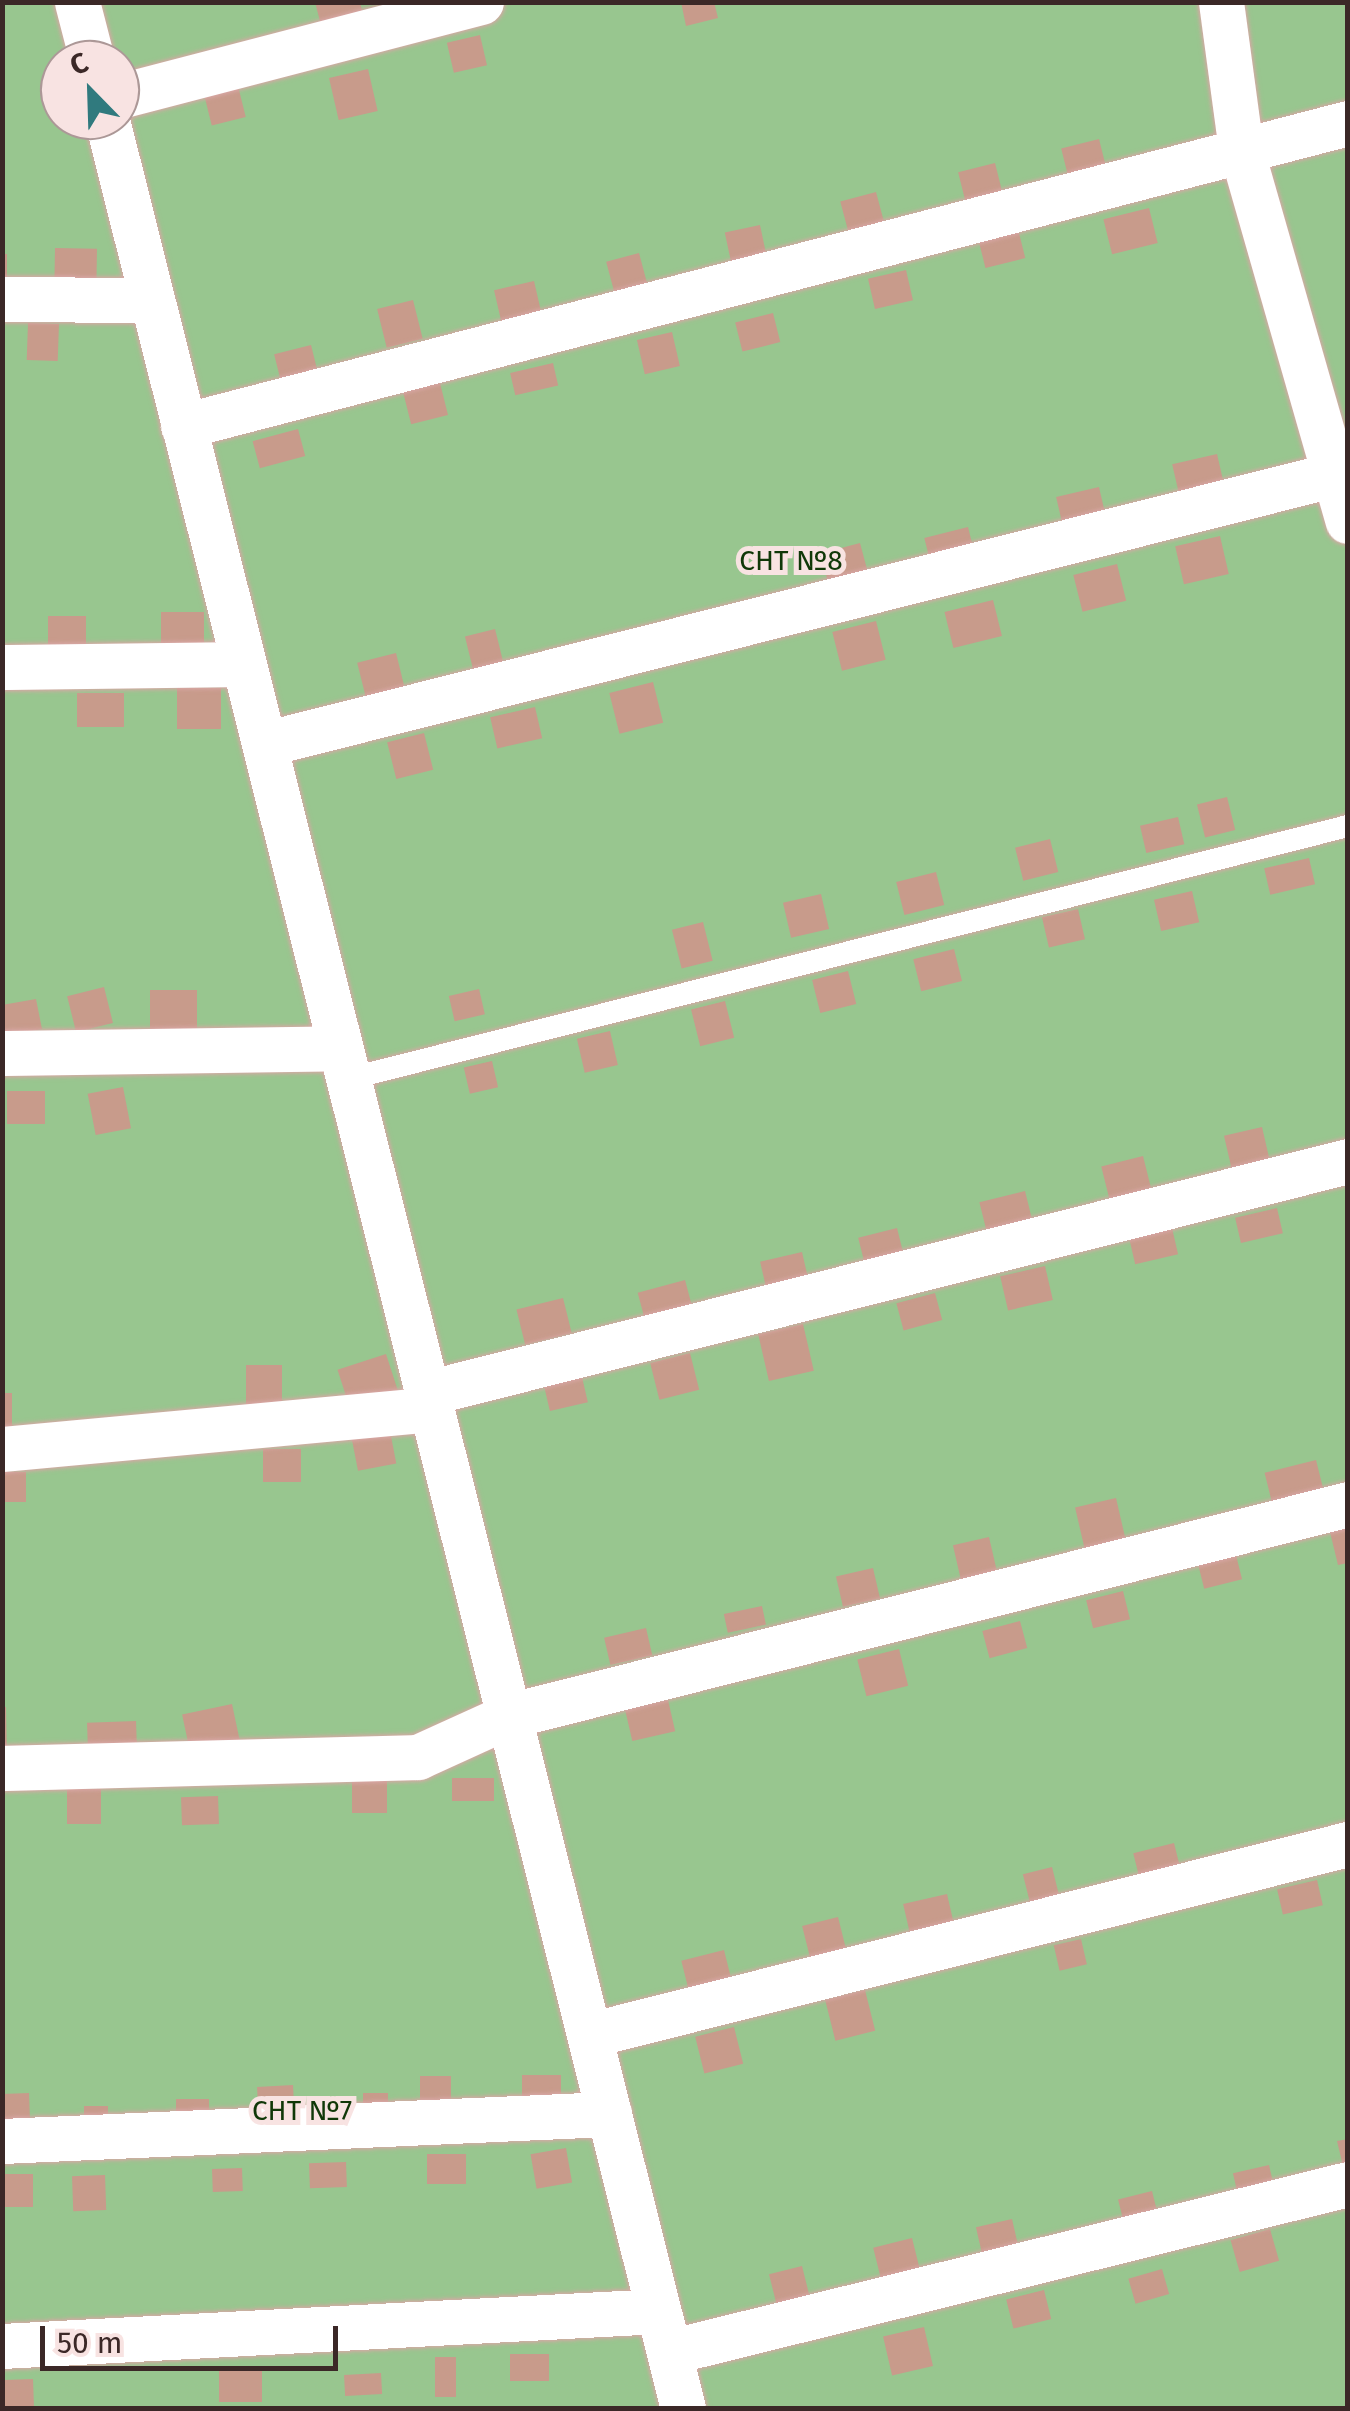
<!DOCTYPE html>
<meta charset="utf-8">
<style>
body{margin:0}
#map{position:relative;width:1350px;height:2411px;overflow:hidden;background:#f9d0cf;font-family:"Fira Sans",sans-serif}
div>[style]{position:absolute}
.green>*{inset:0;background:#98c68f}
.building>*{inset:0;background:#c89b8b;transform-origin:0 0}
.roads{filter:drop-shadow(0 0 2px #d8a7a5) drop-shadow(0 0 2px #d8a7a5)}
.service>*{height:22px;margin:-11px;padding:0 11px;transform-origin:11px;border-radius:11px;background:#fff}
.minor>*{height:45px;margin:-22.5px;padding:0 22.5px;transform-origin:22.5px;border-radius:22.5px;background:#fff}
span{translate:-50% -50%;white-space:nowrap;text-align:center;line-height:1.15;-webkit-text-stroke:10px #f8e3e2;paint-order:stroke}
.park-label{font-size:28px;color:#103808}
.frame{position:absolute;inset:0;border:5px solid #3b2827;pointer-events:none}
.north{position:absolute;left:40px;top:40px;width:100px;height:100px;box-sizing:border-box;background:#f8e3e2;border:2px solid #ac9897;border-radius:50%;rotate:337deg;font-size:28px;font-weight:700;line-height:40px;text-align:center;color:#3b2827}
.north::after{content:'';display:block;margin:auto;width:35px;height:45px;background:#307a7e;clip-path:polygon(50% 0,100% 100%,50% 72%,0 100%)}
.scale{position:absolute;left:40px;top:2326px;width:298px;height:45px;box-sizing:border-box;border:5px solid #3b2827;border-top:0;padding-left:12px;font-size:30px;line-height:35px;white-space:nowrap;color:#3b2827;-webkit-text-stroke:8px #f8e3e2;paint-order:stroke}
</style>
<div id="map">
<div class="green">
<i style="clip-path:polygon(evenodd,3px 3px,1347px 3px,1347px 2408px,3px 2408px,3px 3px,60px 60px,120px 60px,120px 120px,60px 120px,60px 60px)"></i>
</div>
<div class="building">
<i style="clip-path:polygon(315px 2px,360px 2px,364px 19px,322px 29px)"></i>
<i style="clip-path:polygon(681px 2px,714px 2px,718px 18px,686px 26px)"></i>
<i style="left:480px;top:35px;width:31px;height:34px;rotate:77deg"></i>
<i style="left:368px;top:69px;width:43px;height:40px;rotate:77deg"></i>
<i style="left:238px;top:86px;width:32px;height:35px;rotate:76deg"></i>
<i style="left:1099px;top:139px;width:38px;height:39px;rotate:76deg"></i>
<i style="left:995px;top:163px;width:36px;height:38px;rotate:76deg"></i>
<i style="left:876px;top:192px;width:43px;height:37px;rotate:75deg"></i>
<i style="left:1149px;top:208px;width:36px;height:47px;rotate:76deg"></i>
<i style="left:760px;top:225px;width:34px;height:36px;rotate:78deg"></i>
<i style="left:1018px;top:229px;width:30px;height:41px;rotate:76deg"></i>
<i style="left:55px;top:248px;width:42px;height:31px;rotate:1deg"></i>
<i style="left:639px;top:253px;width:35px;height:34px;rotate:75deg"></i>
<i style="left:2px;top:254px;width:5px;height:26px"></i>
<i style="left:906px;top:270px;width:31px;height:39px;rotate:77deg"></i>
<i style="left:534px;top:281px;width:35px;height:41px;rotate:77deg"></i>
<i style="left:413px;top:300px;width:40px;height:37px;rotate:76deg"></i>
<i style="left:773px;top:313px;width:30px;height:39px;rotate:76deg"></i>
<i style="left:28px;top:323px;width:31px;height:37px;rotate:2deg"></i>
<i style="left:672px;top:332px;width:35px;height:36px;rotate:77deg"></i>
<i style="left:311px;top:345px;width:29px;height:38px;rotate:76deg"></i>
<i style="left:553px;top:363px;width:23px;height:44px;rotate:77deg"></i>
<i style="left:440px;top:383px;width:33px;height:38px;rotate:76deg"></i>
<i style="left:298px;top:429px;width:28px;height:47px;rotate:75deg"></i>
<i style="left:1217px;top:454px;width:35px;height:46px;rotate:77deg"></i>
<i style="left:1099px;top:487px;width:32px;height:44px;rotate:77deg"></i>
<i style="left:968px;top:527px;width:25px;height:45px;rotate:76deg"></i>
<i style="left:1220px;top:536px;width:39px;height:46px;rotate:77deg"></i>
<i style="left:860px;top:543px;width:34px;height:41px;rotate:75deg"></i>
<i style="left:1117px;top:564px;width:38px;height:45px;rotate:76deg"></i>
<i style="left:993px;top:600px;width:37px;height:50px;rotate:76deg"></i>
<i style="left:161px;top:612px;width:43px;height:40px"></i>
<i style="left:48px;top:616px;width:38px;height:38px"></i>
<i style="left:876px;top:621px;width:40px;height:45px;rotate:76deg"></i>
<i style="left:495px;top:629px;width:45px;height:31px;rotate:76deg"></i>
<i style="left:396px;top:653px;width:36px;height:40px;rotate:76deg"></i>
<i style="left:653px;top:682px;width:42px;height:45px;rotate:76deg"></i>
<i style="left:177px;top:688px;width:44px;height:41px"></i>
<i style="left:124px;top:693px;width:34px;height:47px;rotate:90deg"></i>
<i style="left:535px;top:707px;width:32px;height:46px;rotate:77deg"></i>
<i style="left:424px;top:733px;width:38px;height:38px;rotate:76deg"></i>
<i style="left:1227px;top:797px;width:34px;height:31px;rotate:76deg"></i>
<i style="left:1178px;top:817px;width:28px;height:39px;rotate:77deg"></i>
<i style="left:1050px;top:839px;width:34px;height:36px;rotate:76deg"></i>
<i style="left:1309px;top:858px;width:27px;height:46px;rotate:77deg"></i>
<i style="left:936px;top:872px;width:34px;height:41px;rotate:76deg"></i>
<i style="left:1192px;top:891px;width:32px;height:39px;rotate:77deg"></i>
<i style="left:821px;top:894px;width:36px;height:39px;rotate:77deg"></i>
<i style="left:1078px;top:909px;width:31px;height:37px;rotate:77deg"></i>
<i style="left:703px;top:922px;width:40px;height:32px;rotate:76deg"></i>
<i style="left:954px;top:949px;width:33px;height:42px;rotate:76deg"></i>
<i style="left:848px;top:971px;width:34px;height:37px;rotate:76deg"></i>
<i style="left:104px;top:987px;width:37px;height:38px;rotate:76deg"></i>
<i style="left:479px;top:989px;width:26px;height:31px;rotate:77deg"></i>
<i style="left:150px;top:990px;width:47px;height:43px"></i>
<i style="clip-path:polygon(36px 999px,42px 1029px,2px 1037px,2px 1005px)"></i>
<i style="left:725px;top:1001px;width:38px;height:35px;rotate:76deg"></i>
<i style="left:610px;top:1031px;width:35px;height:34px;rotate:77deg"></i>
<i style="left:492px;top:1061px;width:27px;height:29px;rotate:77deg"></i>
<i style="left:123px;top:1087px;width:42px;height:36px;rotate:79deg"></i>
<i style="left:7px;top:1091px;width:38px;height:33px"></i>
<i style="left:1262px;top:1127px;width:37px;height:39px;rotate:77deg"></i>
<i style="left:1143px;top:1156px;width:34px;height:43px;rotate:76deg"></i>
<i style="left:1025px;top:1191px;width:37px;height:47px;rotate:76deg"></i>
<i style="left:1277px;top:1208px;width:26px;height:43px;rotate:77deg"></i>
<i style="left:897px;top:1228px;width:29px;height:40px;rotate:76deg"></i>
<i style="left:1172px;top:1228px;width:27px;height:44px;rotate:77deg"></i>
<i style="left:802px;top:1252px;width:31px;height:43px;rotate:77deg"></i>
<i style="left:1045px;top:1266px;width:35px;height:46px;rotate:77deg"></i>
<i style="left:685px;top:1280px;width:28px;height:49px;rotate:75deg"></i>
<i style="left:935px;top:1293px;width:28px;height:40px;rotate:75deg"></i>
<i style="left:563px;top:1298px;width:36px;height:48px;rotate:76deg"></i>
<i style="left:803px;top:1324px;width:48px;height:46px;rotate:77deg"></i>
<i style="left:690px;top:1353px;width:38px;height:41px;rotate:76deg"></i>
<i style="left:386px;top:1354px;width:42px;height:51px;rotate:72deg"></i>
<i style="left:246px;top:1365px;width:36px;height:44px"></i>
<i style="left:582px;top:1377px;width:26px;height:39px;rotate:77deg"></i>
<i style="left:2px;top:1393px;width:10px;height:38px"></i>
<i style="left:390px;top:1431px;width:33px;height:39px;rotate:79deg"></i>
<i style="left:263px;top:1449px;width:38px;height:33px"></i>
<i style="left:1316px;top:1460px;width:30px;height:53px;rotate:76deg"></i>
<i style="left:2px;top:1472px;width:24px;height:30px"></i>
<i style="left:1116px;top:1498px;width:44px;height:42px;rotate:77deg"></i>
<i style="clip-path:polygon(1348px 1528px,1348px 1563px,1338px 1565px,1330px 1532px)"></i>
<i style="left:989px;top:1537px;width:35px;height:37px;rotate:77deg"></i>
<i style="left:1236px;top:1555px;width:25px;height:39px;rotate:76deg"></i>
<i style="left:873px;top:1568px;width:31px;height:38px;rotate:77deg"></i>
<i style="left:1123px;top:1591px;width:29px;height:38px;rotate:76deg"></i>
<i style="left:762px;top:1606px;width:19px;height:39px;rotate:78deg"></i>
<i style="left:1020px;top:1621px;width:28px;height:39px;rotate:75deg"></i>
<i style="left:646px;top:1628px;width:28px;height:43px;rotate:77deg"></i>
<i style="left:899px;top:1649px;width:38px;height:43px;rotate:76deg"></i>
<i style="left:668px;top:1700px;width:32px;height:44px;rotate:77deg"></i>
<i style="left:232px;top:1704px;width:43px;height:51px;rotate:78deg"></i>
<i style="clip-path:polygon(2px 1707px,6px 1707px,7px 1758px,2px 1758px)"></i>
<i style="left:136px;top:1721px;width:32px;height:49px;rotate:88deg"></i>
<i style="left:452px;top:1778px;width:42px;height:23px"></i>
<i style="left:352px;top:1780px;width:35px;height:33px"></i>
<i style="left:67px;top:1789px;width:34px;height:35px"></i>
<i style="left:218px;top:1796px;width:28px;height:37px;rotate:88deg"></i>
<i style="left:1174px;top:1843px;width:29px;height:42px;rotate:76deg"></i>
<i style="left:1052px;top:1867px;width:41px;height:30px;rotate:76deg"></i>
<i style="left:1317px;top:1880px;width:26px;height:41px;rotate:77deg"></i>
<i style="left:947px;top:1894px;width:28px;height:45px;rotate:77deg"></i>
<i style="left:838px;top:1917px;width:38px;height:37px;rotate:76deg"></i>
<i style="left:1081px;top:1939px;width:26px;height:28px;rotate:77deg"></i>
<i style="left:724px;top:1950px;width:33px;height:44px;rotate:76deg"></i>
<i style="left:865px;top:1990px;width:42px;height:41px;rotate:76deg"></i>
<i style="left:734px;top:2027px;width:38px;height:40px;rotate:76deg"></i>
<i style="left:561px;top:2075px;width:24px;height:39px;rotate:90deg"></i>
<i style="left:420px;top:2076px;width:31px;height:27px"></i>
<i style="left:293px;top:2085px;width:22px;height:36px;rotate:87deg"></i>
<i style="left:29px;top:2093px;width:32px;height:27px;rotate:88deg"></i>
<i style="left:363px;top:2093px;width:25px;height:19px"></i>
<i style="left:176px;top:2099px;width:33px;height:25px"></i>
<i style="left:108px;top:2106px;width:17px;height:24px;rotate:90deg"></i>
<i style="clip-path:polygon(1348px 2139px,1348px 2169px,1344px 2170px,1337px 2141px)"></i>
<i style="left:566px;top:2148px;width:35px;height:36px;rotate:80deg"></i>
<i style="left:427px;top:2154px;width:39px;height:30px"></i>
<i style="left:346px;top:2162px;width:25px;height:37px;rotate:88deg"></i>
<i style="left:1269px;top:2165px;width:31px;height:37px;rotate:77deg"></i>
<i style="left:242px;top:2168px;width:23px;height:30px;rotate:88deg"></i>
<i style="left:2px;top:2174px;width:31px;height:33px"></i>
<i style="left:105px;top:2175px;width:35px;height:33px;rotate:88deg"></i>
<i style="left:1152px;top:2191px;width:29px;height:35px;rotate:76deg"></i>
<i style="left:1012px;top:2219px;width:31px;height:37px;rotate:77deg"></i>
<i style="left:1270px;top:2229px;width:33px;height:41px;rotate:74deg"></i>
<i style="left:912px;top:2238px;width:33px;height:40px;rotate:76deg"></i>
<i style="left:802px;top:2266px;width:33px;height:34px;rotate:76deg"></i>
<i style="left:1162px;top:2269px;width:26px;height:35px;rotate:74deg"></i>
<i style="left:1044px;top:2290px;width:30px;height:39px;rotate:76deg"></i>
<i style="left:924px;top:2327px;width:40px;height:42px;rotate:77deg"></i>
<i style="left:549px;top:2354px;width:27px;height:39px;rotate:90deg"></i>
<i style="left:435px;top:2357px;width:21px;height:40px"></i>
<i style="left:219px;top:2371px;width:43px;height:31px"></i>
<i style="left:381px;top:2373px;width:21px;height:37px;rotate:87deg"></i>
<i style="left:33px;top:2379px;width:27px;height:30px;rotate:88deg"></i>
</div>
<div class="roads">
<div class="service">
<i style="left:348px;top:1079px;width:1032px;rotate:-14.2deg"></i>
</div>
<div class="minor">
<i style="left:77px;top:2px;width:60px;rotate:75.5deg"></i>
<i style="left:1221px;top:2px;width:148px;rotate:82.3deg"></i>
<i style="left:1241px;top:149px;width:387px;rotate:74deg"></i>
<i style="left:120px;top:96px;width:373px;rotate:-14.6deg"></i>
<i style="left:107px;top:120px;width:2359px;rotate:75.87deg"></i>
<i style="left:2px;top:299px;width:150px;rotate:0.4deg"></i>
<i style="left:183px;top:426px;width:1204px;rotate:-14.58deg"></i>
<i style="left:2px;top:667px;width:241px;rotate:-0.7deg"></i>
<i style="left:264px;top:744px;width:1118px;rotate:-14.14deg"></i>
<i style="left:2px;top:1053px;width:338px;rotate:-0.8deg"></i>
<i style="left:427px;top:1393px;width:950px;rotate:-14.14deg"></i>
<i style="left:2px;top:1449px;width:431px;rotate:-5.3deg"></i>
<i style="left:2px;top:1768px;width:416px;rotate:-1.5deg"></i>
<i style="left:418px;top:1757px;width:99px;rotate:-24.5deg"></i>
<i style="left:508px;top:1716px;width:866px;rotate:-14.16deg"></i>
<i style="left:589px;top:2035px;width:783px;rotate:-14.13deg"></i>
<i style="left:2px;top:2141px;width:608px;rotate:-2.55deg"></i>
<i style="left:2px;top:2346px;width:657px;rotate:-3.05deg"></i>
<i style="left:669px;top:2352px;width:699px;rotate:-13.9deg"></i>
</div>
</div>
<div class="park-label">
<span style="left:791px;top:561px">СНТ №8</span>
<span style="left:302px;top:2111px">СНТ №7</span>
</div>
<div class="frame"></div>
<div class="north">С</div>
<div class="scale">50 m</div>
</div>
